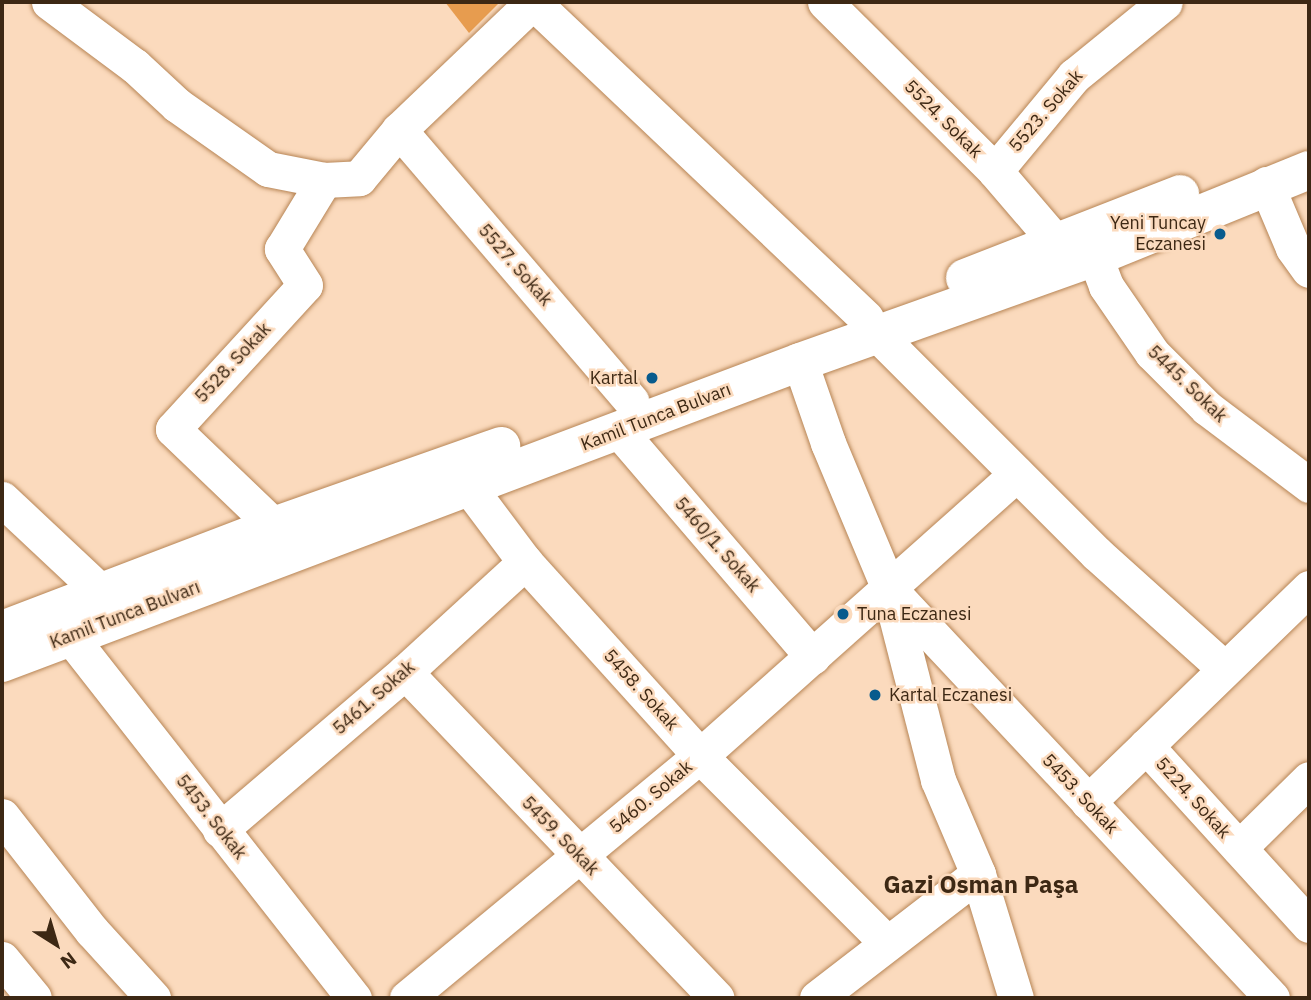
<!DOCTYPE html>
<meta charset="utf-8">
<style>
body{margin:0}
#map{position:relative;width:1311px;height:1000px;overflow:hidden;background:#fbdabd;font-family:"IBM Plex Sans",sans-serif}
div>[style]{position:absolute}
.green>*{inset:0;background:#e79c4f}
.roads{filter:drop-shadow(0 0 2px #b78555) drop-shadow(0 0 2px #b78555)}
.minor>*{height:35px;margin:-17.5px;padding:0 17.5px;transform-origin:17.5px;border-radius:17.5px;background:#fff}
.major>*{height:38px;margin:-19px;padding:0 19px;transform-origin:19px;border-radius:19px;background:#fff}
.dots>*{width:19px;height:19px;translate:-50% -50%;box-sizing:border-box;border:4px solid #fbdabd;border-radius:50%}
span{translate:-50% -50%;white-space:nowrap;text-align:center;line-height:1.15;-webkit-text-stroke:5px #fbdabd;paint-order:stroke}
.street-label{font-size:18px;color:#3d2814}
.poi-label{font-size:18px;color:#3d2814}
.right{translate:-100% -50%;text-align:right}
.left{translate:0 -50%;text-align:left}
.district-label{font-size:24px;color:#3d2814;font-weight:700}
.frame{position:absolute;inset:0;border:4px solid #3d2814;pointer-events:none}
.north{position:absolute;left:21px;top:909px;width:70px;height:70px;-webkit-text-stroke:5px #fbdabd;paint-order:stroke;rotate:143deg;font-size:19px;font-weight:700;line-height:28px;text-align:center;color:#3d2814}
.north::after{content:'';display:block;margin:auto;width:24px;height:32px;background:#3d2814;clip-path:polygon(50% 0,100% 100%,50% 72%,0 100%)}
</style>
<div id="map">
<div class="green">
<i style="clip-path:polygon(445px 2px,500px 2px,469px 33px)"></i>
</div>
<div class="roads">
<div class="minor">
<i style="left:49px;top:2px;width:107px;rotate:36.7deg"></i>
<i style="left:135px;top:66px;width:57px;rotate:42.9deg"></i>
<i style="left:177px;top:105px;width:111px;rotate:35.1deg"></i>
<i style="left:268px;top:169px;width:57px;rotate:11.1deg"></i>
<i style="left:324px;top:180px;width:35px;rotate:-3deg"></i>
<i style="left:359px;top:178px;width:62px;rotate:-50.2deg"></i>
<i style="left:399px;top:130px;width:185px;rotate:-43.7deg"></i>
<i style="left:533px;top:2px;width:459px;rotate:43.5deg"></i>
<i style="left:825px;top:2px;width:240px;rotate:44.8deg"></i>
<i style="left:995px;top:171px;width:92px;rotate:49.4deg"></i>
<i style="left:399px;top:130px;width:357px;rotate:49.4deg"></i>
<i style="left:995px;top:171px;width:124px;rotate:-50.3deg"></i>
<i style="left:1074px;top:76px;width:117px;rotate:-39.1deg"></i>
<i style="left:1266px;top:184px;width:69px;rotate:67.1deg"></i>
<i style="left:1293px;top:248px;width:27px;rotate:54deg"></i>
<i style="left:1095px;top:257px;width:31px;rotate:69deg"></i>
<i style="left:1106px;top:286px;width:81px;rotate:55.5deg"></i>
<i style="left:1152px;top:353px;width:78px;rotate:45deg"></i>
<i style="left:1207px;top:408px;width:128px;rotate:37deg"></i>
<i style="left:879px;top:336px;width:307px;rotate:45deg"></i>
<i style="left:1096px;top:553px;width:173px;rotate:42deg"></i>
<i style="left:800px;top:362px;width:86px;rotate:70.9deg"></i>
<i style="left:828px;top:443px;width:158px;rotate:67.3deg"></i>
<i style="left:889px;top:589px;width:197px;rotate:75.6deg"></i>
<i style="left:938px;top:780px;width:102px;rotate:66.9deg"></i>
<i style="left:978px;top:874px;width:130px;rotate:73deg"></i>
<i style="left:620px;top:432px;width:296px;rotate:49.4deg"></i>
<i style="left:468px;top:486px;width:95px;rotate:53.1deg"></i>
<i style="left:525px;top:562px;width:261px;rotate:47.9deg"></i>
<i style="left:700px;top:756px;width:263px;rotate:45deg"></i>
<i style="left:2px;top:499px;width:137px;rotate:43.2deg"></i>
<i style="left:274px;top:526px;width:140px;rotate:-136.2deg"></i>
<i style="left:173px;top:429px;width:195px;rotate:-47.5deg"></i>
<i style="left:305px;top:285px;width:43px;rotate:-122.6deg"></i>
<i style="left:282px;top:249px;width:81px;rotate:-58.7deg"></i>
<i style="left:1309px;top:588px;width:227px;rotate:135.9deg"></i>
<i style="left:1146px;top:746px;width:242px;rotate:47.7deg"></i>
<i style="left:892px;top:592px;width:556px;rotate:46.89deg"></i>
<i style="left:69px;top:635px;width:462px;rotate:51.9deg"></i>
<i style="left:405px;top:672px;width:451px;rotate:46.3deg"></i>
<i style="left:1088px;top:802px;width:81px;rotate:-44deg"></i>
<i style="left:2px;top:816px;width:146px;rotate:52deg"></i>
<i style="left:92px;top:931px;width:91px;rotate:47.7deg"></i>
<i style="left:220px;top:830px;width:243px;rotate:-40.5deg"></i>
<i style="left:405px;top:672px;width:163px;rotate:-42.5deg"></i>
<i style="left:1239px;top:848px;width:98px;rotate:-44.6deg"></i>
<i style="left:2px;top:959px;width:50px;rotate:50.6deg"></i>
<i style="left:407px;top:998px;width:380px;rotate:-39.6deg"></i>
<i style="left:700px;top:756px;width:424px;rotate:-41.7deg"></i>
<i style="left:817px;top:998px;width:203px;rotate:-37.6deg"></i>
</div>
<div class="major">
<i style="left:965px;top:278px;width:231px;rotate:-21.3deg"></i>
<i style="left:2px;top:630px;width:291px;rotate:-20.9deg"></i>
<i style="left:274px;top:526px;width:241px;rotate:-19.4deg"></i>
<i style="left:2px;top:663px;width:853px;rotate:-20.67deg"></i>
<i style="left:800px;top:362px;width:313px;rotate:-19.6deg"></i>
<i style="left:1095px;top:257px;width:231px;rotate:-22.1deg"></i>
</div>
</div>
<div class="dots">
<i style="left:1220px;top:234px;background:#085b8d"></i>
<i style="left:652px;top:378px;background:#085b8d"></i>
<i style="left:843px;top:614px;background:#085b8d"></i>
<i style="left:875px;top:695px;background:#085b8d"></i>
</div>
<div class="street-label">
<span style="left:1046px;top:111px;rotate:-49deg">5523. Sokak</span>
<span style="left:943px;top:119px;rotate:45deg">5524. Sokak</span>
<span style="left:515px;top:265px;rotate:49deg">5527. Sokak</span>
<span style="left:233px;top:363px;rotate:-47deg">5528. Sokak</span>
<span style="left:1187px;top:384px;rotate:44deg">5445. Sokak</span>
<span style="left:656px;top:417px;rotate:-21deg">Kamil Tunca Bulvarı</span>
<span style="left:717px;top:545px;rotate:49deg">5460/1. Sokak</span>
<span style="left:125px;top:615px;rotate:-21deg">Kamil Tunca Bulvarı</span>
<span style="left:641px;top:690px;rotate:48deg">5458. Sokak</span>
<span style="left:374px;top:698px;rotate:-41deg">5461. Sokak</span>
<span style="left:1080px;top:794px;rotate:47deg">5453. Sokak</span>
<span style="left:651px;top:797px;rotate:-40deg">5460. Sokak</span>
<span style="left:1193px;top:798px;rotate:48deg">5224. Sokak</span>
<span style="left:211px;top:817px;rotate:52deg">5453. Sokak</span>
<span style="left:560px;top:836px;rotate:46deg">5459. Sokak</span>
</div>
<div class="poi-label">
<span class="right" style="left:1206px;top:234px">Yeni Tuncay<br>Eczanesi</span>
<span class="right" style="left:638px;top:378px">Kartal</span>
<span class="left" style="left:857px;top:614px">Tuna Eczanesi</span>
<span class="left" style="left:889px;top:695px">Kartal Eczanesi</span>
</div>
<div class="district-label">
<span style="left:981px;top:885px">Gazi Osman Paşa</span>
</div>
<div class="frame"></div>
<div class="north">N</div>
</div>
